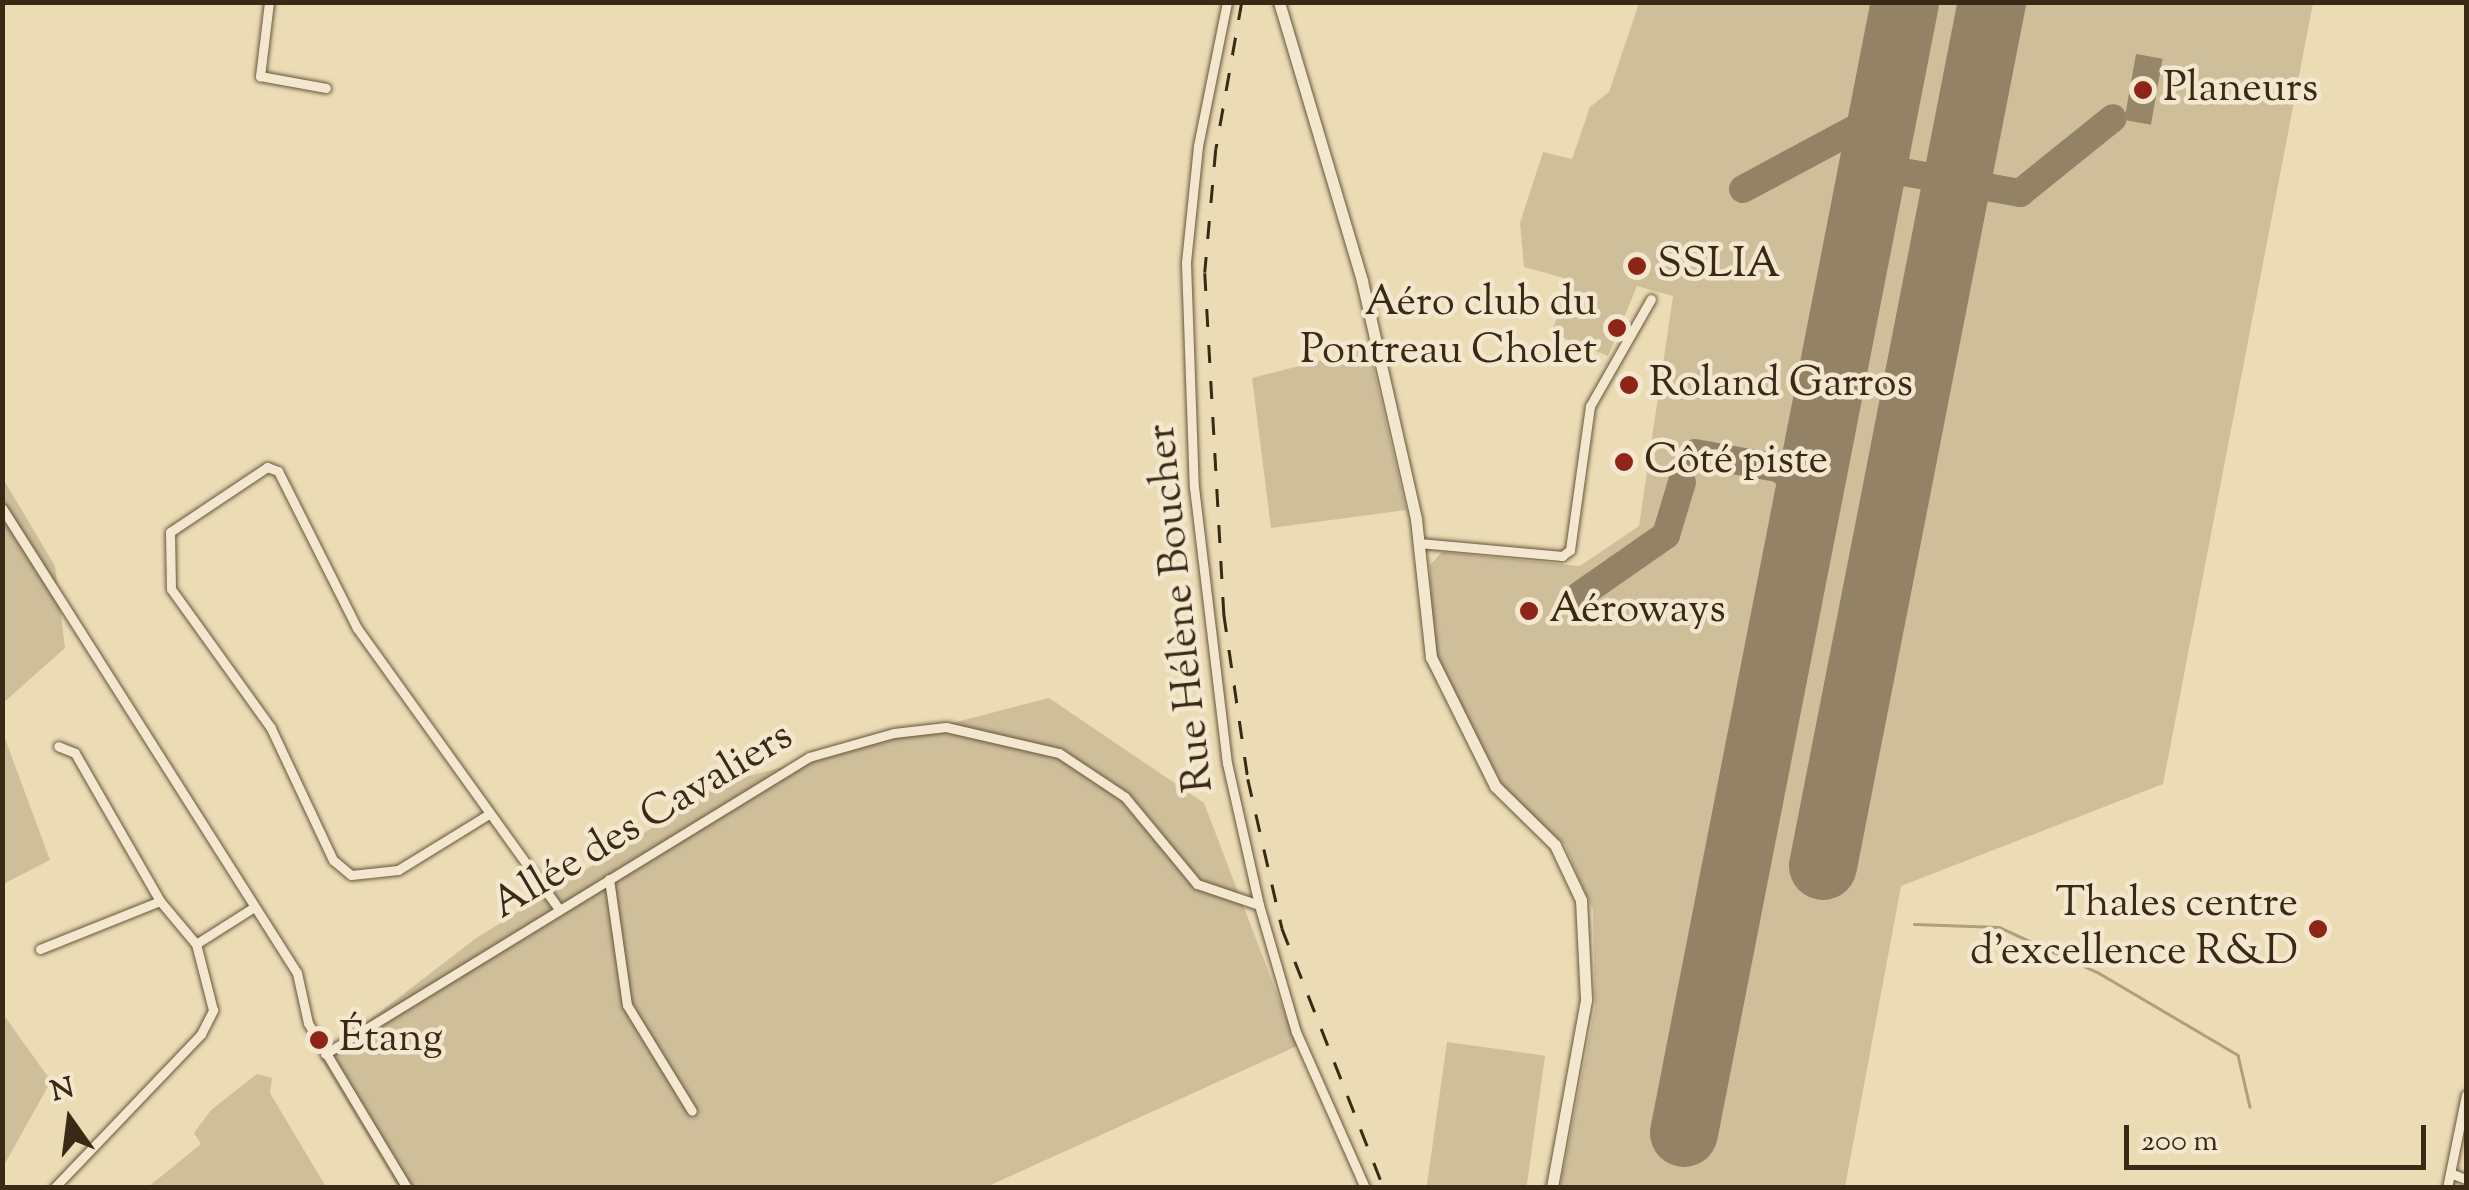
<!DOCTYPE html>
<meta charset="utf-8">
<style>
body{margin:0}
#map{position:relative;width:2469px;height:1190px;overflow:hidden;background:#ecdcb5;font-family:"Sorts Mill Goudy",serif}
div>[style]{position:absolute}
.green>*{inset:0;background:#cebe9a;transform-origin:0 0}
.stream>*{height:2.5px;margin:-1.25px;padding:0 1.25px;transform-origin:1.25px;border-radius:1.25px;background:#af9f7f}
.taxiway>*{height:28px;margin:-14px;padding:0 14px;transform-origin:14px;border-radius:14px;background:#938265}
.runway>*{height:68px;margin:-34px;padding:0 34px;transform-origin:34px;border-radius:34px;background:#938265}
.building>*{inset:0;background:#978668;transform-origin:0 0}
.roads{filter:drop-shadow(0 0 2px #66563d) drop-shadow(0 0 2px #66563d)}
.minor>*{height:9px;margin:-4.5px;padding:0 4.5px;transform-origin:4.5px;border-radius:4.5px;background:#f3e8cf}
.tertiary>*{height:11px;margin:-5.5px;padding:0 5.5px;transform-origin:5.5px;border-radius:5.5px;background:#f3e8cf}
.rail>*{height:2.5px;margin-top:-1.25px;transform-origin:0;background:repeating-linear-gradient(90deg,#3a2915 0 18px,transparent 0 36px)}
.dots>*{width:28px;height:28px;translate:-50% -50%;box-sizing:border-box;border:5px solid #f3e8cf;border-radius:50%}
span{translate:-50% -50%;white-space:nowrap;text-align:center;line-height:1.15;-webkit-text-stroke:9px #f3e8cf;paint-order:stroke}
.poi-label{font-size:42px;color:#3a2915}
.left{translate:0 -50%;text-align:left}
.right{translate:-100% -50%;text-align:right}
.street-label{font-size:42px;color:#3a2915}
.frame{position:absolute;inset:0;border:5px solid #3a2915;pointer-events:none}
.north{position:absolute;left:20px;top:1070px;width:100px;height:100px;-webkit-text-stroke:8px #f3e8cf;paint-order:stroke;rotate:346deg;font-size:28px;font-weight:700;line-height:40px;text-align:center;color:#3a2915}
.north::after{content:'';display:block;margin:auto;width:35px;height:45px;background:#3a2915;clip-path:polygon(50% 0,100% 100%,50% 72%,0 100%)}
.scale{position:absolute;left:2124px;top:1125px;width:302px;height:45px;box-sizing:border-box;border:5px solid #3a2915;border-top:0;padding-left:12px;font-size:30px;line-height:35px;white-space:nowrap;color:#3a2915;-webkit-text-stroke:8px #f3e8cf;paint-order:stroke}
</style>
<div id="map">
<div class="green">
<i style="clip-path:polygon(1639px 3px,2313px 3px,2163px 784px,1901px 886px,1845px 1187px,1560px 1187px,1595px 1007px,1593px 910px,1565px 845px,1505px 789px,1438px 667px,1432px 634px,1430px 565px,1442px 552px,1580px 566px,1639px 526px,1673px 296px,1637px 286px,1608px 356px,1551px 333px,1571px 280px,1524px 267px,1520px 223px,1543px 152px,1572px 159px,1590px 107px,1609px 92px)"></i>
<i style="clip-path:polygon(1369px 348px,1406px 510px,1271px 528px,1252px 378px)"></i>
<i style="clip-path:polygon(2px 477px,55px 566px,65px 648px,3px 703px)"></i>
<i style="clip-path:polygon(1049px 698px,1204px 803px,1297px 1046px,984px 1188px,398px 1187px,320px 1058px,475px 939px,725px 782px)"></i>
<i style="clip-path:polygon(3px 733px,50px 860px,3px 884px,2px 884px)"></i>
<i style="clip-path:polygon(3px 1014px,51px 1081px,3px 1167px)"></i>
<i style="left:1447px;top:1042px;width:99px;height:146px;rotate:8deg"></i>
<i style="clip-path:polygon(257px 1074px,272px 1078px,270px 1093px,326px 1187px,148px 1187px,201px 1144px,194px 1133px,211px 1110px)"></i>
</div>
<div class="stream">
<i style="left:1914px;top:924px;width:85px;rotate:2deg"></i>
<i style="left:1999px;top:927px;width:110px;rotate:24.7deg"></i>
<i style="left:2099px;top:973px;width:161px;rotate:30.5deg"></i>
<i style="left:2238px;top:1055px;width:53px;rotate:77deg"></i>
</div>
<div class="taxiway">
<i style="left:1876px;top:148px;width:27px;rotate:54deg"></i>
<i style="left:1869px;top:185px;width:27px;rotate:-33deg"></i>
<i style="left:1892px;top:170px;width:130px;rotate:10.2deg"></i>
<i style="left:2020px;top:193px;width:119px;rotate:-38.9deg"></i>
<i style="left:1743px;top:189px;width:142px;rotate:-28.2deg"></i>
<i style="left:1868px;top:122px;width:47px;rotate:-62.4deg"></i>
<i style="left:1695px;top:453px;width:95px;rotate:10.4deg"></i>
<i style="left:1788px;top:470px;width:22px;rotate:-24deg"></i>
<i style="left:1808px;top:461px;width:18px;rotate:-61deg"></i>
<i style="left:1780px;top:469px;width:26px;rotate:39deg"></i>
<i style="left:1800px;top:485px;width:25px;rotate:79deg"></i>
<i style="left:1580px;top:595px;width:105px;rotate:-34.9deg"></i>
<i style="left:1666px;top:535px;width:55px;rotate:-73.2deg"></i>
</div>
<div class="runway">
<i style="left:1823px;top:866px;width:880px;rotate:-78.93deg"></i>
<i style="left:1684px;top:1133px;width:1152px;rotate:-78.94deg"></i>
</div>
<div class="building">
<i style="left:2136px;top:54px;width:27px;height:67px;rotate:10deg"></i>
</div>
<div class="roads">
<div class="minor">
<i style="left:269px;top:2px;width:75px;rotate:96.9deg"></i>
<i style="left:260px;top:76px;width:67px;rotate:10.3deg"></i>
<i style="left:1227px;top:2px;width:147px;rotate:101.4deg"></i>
<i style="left:1198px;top:146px;width:118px;rotate:95.9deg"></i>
<i style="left:1186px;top:263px;width:224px;rotate:88deg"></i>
<i style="left:1194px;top:487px;width:278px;rotate:83.2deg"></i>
<i style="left:1227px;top:763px;width:146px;rotate:77.3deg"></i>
<i style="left:1259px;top:905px;width:132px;rotate:73.8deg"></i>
<i style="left:1296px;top:1032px;width:171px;rotate:66.1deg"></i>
<i style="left:2px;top:508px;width:551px;rotate:57.61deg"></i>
<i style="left:297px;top:973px;width:51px;rotate:77.6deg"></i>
<i style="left:308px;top:1023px;width:192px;rotate:59deg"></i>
<i style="left:1419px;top:543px;width:144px;rotate:5.2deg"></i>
<i style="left:1562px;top:556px;width:10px;rotate:-37deg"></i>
<i style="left:1570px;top:550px;width:145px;rotate:-82.1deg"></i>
<i style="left:1590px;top:406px;width:123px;rotate:-60.3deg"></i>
<i style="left:489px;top:814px;width:107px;rotate:148.4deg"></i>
<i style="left:398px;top:870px;width:47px;rotate:173.9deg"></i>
<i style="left:351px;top:875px;width:23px;rotate:-140deg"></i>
<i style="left:333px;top:860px;width:146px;rotate:-115.2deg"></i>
<i style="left:271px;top:728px;width:171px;rotate:-125.7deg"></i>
<i style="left:171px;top:589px;width:57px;rotate:-91deg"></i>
<i style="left:170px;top:532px;width:117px;rotate:-33.8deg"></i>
<i style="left:267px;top:467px;width:12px;rotate:20deg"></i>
<i style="left:278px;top:471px;width:176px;rotate:63.3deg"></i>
<i style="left:357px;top:628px;width:346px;rotate:54.3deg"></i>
<i style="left:609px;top:879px;width:127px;rotate:81.9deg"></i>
<i style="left:627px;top:1005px;width:124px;rotate:58.5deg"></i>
<i style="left:196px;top:944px;width:69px;rotate:-32.5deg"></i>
<i style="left:40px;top:949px;width:129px;rotate:-21.8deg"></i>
<i style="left:325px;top:1054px;width:568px;rotate:-31.53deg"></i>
<i style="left:809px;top:757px;width:88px;rotate:-15.8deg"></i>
<i style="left:894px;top:733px;width:52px;rotate:-6.6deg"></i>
<i style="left:946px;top:727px;width:116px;rotate:13deg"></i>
<i style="left:1059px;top:753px;width:79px;rotate:33.7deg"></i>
<i style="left:1125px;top:797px;width:113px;rotate:50.4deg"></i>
<i style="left:1197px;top:884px;width:65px;rotate:18.7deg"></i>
<i style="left:2450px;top:1173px;width:17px;rotate:21deg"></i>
<i style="left:54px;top:1188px;width:213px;rotate:-46.3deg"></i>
<i style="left:201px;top:1034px;width:27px;rotate:-63deg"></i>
<i style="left:213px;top:1010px;width:68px;rotate:-104.4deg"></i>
<i style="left:196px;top:944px;width:56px;rotate:-129.9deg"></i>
<i style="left:160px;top:901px;width:171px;rotate:-119.9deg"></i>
<i style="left:75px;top:753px;width:18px;rotate:-158deg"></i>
<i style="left:2447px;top:1188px;width:95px;rotate:-78.5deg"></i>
</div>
<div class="tertiary">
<i style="left:1279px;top:2px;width:291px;rotate:73.4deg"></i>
<i style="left:1362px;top:281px;width:244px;rotate:77.2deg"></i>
<i style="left:1416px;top:519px;width:139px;rotate:83.8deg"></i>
<i style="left:1431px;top:657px;width:144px;rotate:63.6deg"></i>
<i style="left:1495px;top:786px;width:84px;rotate:44.5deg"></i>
<i style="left:1555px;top:845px;width:61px;rotate:64.7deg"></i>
<i style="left:1581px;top:900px;width:100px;rotate:87.1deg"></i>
<i style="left:1586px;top:1000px;width:191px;rotate:100.3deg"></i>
</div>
</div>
<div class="rail">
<i style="left:1242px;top:2px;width:149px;rotate:100deg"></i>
<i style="left:1216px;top:149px;width:124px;rotate:95.1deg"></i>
<i style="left:1205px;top:273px;width:342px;rotate:86.8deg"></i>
<i style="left:1224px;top:614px;width:167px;rotate:81.7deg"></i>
<i style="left:1248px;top:779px;width:153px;rotate:77.1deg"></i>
<i style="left:1282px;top:928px;width:279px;rotate:68.6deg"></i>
</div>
<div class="dots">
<i style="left:2143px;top:90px;background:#8f2418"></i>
<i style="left:1637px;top:266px;background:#8f2418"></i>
<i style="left:1617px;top:328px;background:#8f2418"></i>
<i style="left:1629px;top:385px;background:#8f2418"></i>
<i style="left:1624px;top:462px;background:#8f2418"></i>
<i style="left:1529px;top:611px;background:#8f2418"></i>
<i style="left:2318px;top:929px;background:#8f2418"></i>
<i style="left:319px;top:1040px;background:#8f2418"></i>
</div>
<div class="poi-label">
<span class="left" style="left:2163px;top:90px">Planeurs</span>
<span class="left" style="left:1657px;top:266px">SSLIA</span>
<span class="right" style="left:1597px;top:328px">Aéro club du<br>Pontreau Cholet</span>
<span class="left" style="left:1649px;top:385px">Roland Garros</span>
<span class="left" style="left:1644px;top:462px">Côté piste</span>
<span class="left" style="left:1549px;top:611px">Aéroways</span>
<span class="right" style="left:2298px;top:929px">Thales centre<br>d'excellence R&amp;D</span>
<span class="left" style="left:339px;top:1040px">Étang</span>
</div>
<div class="street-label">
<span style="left:1182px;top:608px;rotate:-96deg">Rue Hélène Boucher</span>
<span style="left:643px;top:822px;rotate:-31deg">Allée des Cavaliers</span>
</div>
<div class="frame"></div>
<div class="north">N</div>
<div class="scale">200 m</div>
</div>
